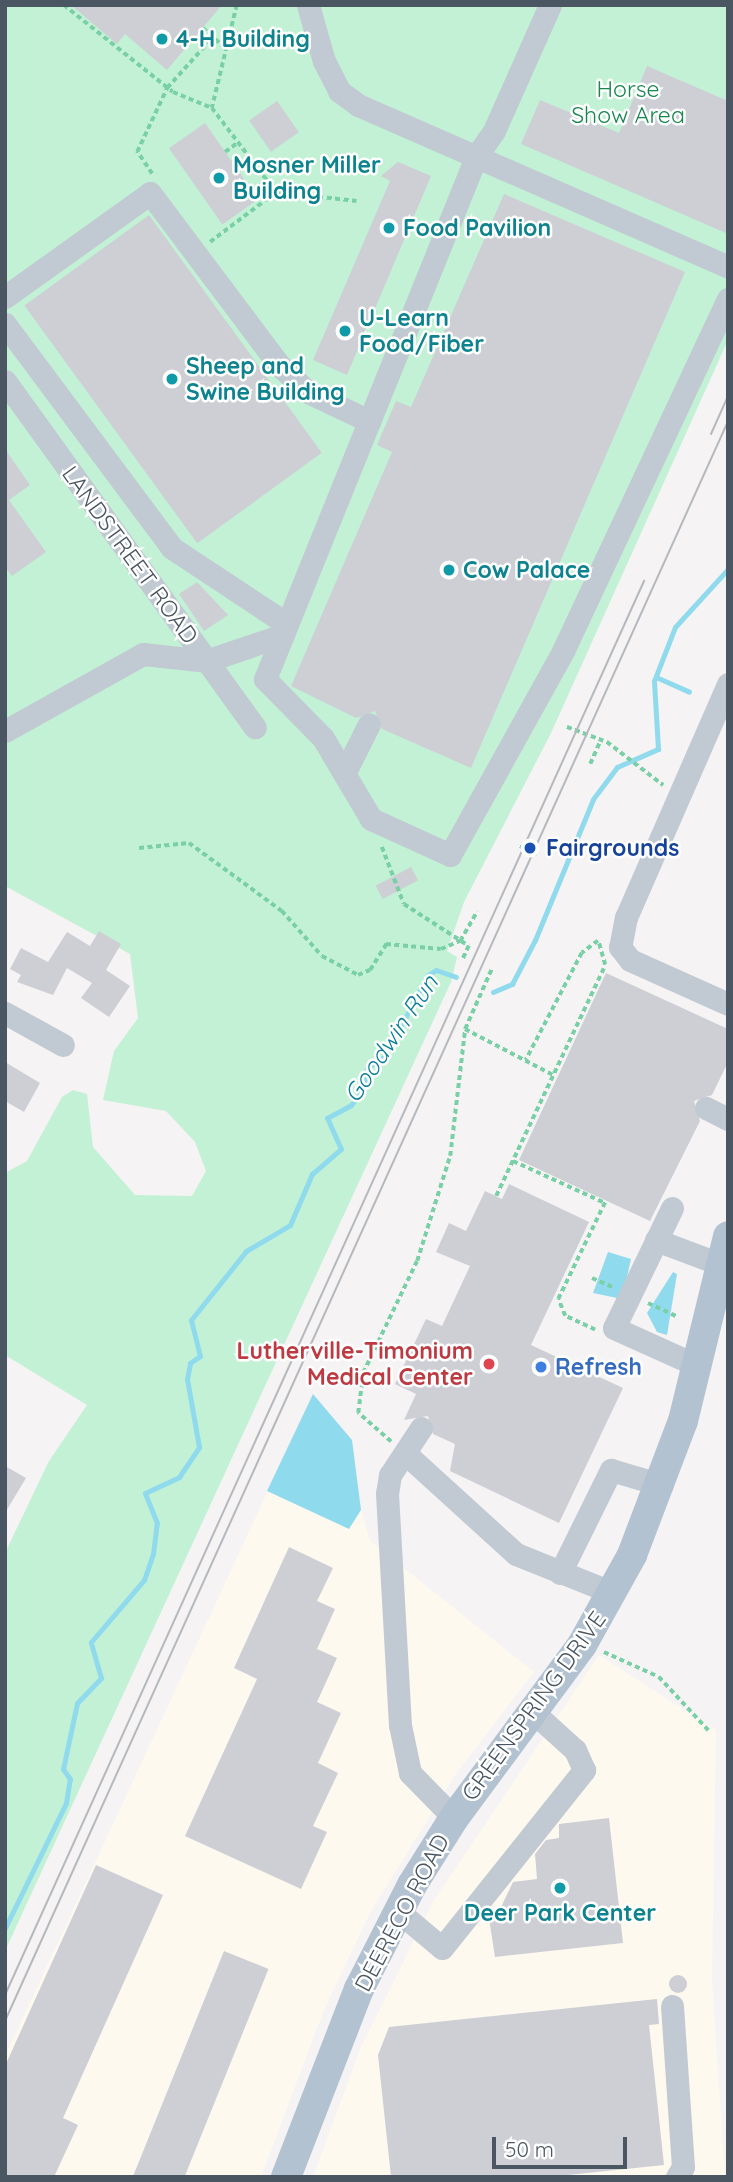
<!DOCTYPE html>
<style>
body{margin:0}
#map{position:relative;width:733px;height:2182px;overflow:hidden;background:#f5f3f3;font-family:Quicksand,sans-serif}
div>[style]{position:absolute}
.commercial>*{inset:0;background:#fdf9ef}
.green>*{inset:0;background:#c3f1d5}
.water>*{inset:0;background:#90daee}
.stream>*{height:5px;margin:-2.5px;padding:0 2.5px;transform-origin:2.5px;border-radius:2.5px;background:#90daee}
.building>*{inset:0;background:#cdcfd5;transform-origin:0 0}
.round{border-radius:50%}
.path>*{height:3.5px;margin-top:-1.75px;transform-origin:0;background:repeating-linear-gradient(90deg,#7ad0a6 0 5px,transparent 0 8.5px)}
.minor>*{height:23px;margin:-11.5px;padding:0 11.5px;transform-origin:11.5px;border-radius:11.5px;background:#c1cad2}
.major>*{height:30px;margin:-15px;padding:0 15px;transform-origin:15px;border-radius:15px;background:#b3c2d1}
.tram>*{height:2px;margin:-1px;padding:0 1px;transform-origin:1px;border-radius:1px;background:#b5b8bd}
.dots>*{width:19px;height:19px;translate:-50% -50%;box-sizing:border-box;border:4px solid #fff;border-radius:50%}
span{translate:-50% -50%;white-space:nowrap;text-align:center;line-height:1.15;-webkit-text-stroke:5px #fff;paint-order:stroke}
.culture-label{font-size:23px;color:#0d838f;font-weight:700}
.left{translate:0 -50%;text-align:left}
.park-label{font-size:23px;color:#17864f}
.street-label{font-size:23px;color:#4a5661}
.transit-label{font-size:23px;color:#164399;font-weight:700}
.health-label{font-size:23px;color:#be3a42;font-weight:700}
.right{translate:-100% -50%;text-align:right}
.shop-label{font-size:23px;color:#366cbe;font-weight:700}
.water-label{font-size:24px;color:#0c7c9b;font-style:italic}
.frame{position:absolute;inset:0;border:7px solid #4a5661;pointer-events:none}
.scale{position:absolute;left:492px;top:2137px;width:135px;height:32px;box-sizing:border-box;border:4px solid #4a5661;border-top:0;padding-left:9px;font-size:21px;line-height:24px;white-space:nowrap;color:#4a5661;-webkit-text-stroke:5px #fff;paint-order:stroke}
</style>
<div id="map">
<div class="commercial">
<i style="clip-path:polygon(313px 1394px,352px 1440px,355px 1488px,370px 1541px,534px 1672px,458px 1771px,371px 1911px,324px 2010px,261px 2177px,5px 2177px,5px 2056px)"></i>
<i style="clip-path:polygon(599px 1655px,716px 1730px,712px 1980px,725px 2177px,313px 2177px,360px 2049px,434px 1900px)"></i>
</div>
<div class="green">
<i style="clip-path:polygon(5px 5px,728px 5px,728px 340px,551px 733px,464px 902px,447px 951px,457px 957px,451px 982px,5px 1951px,5px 1553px,49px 1461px,87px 1405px,5px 1355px,5px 1173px,27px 1161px,62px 1097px,73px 1090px,87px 1094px,93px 1147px,135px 1195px,192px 1196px,206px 1171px,195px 1142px,166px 1111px,103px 1100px,114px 1051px,138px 1018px,130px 954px,5px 886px)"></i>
</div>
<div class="water">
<i style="clip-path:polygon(608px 1252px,631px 1259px,622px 1299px,593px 1293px)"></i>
<i style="clip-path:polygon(673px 1272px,677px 1274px,667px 1335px,657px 1332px,647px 1313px)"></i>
<i style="clip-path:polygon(313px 1394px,352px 1440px,361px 1510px,349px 1529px,267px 1491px)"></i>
</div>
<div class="stream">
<i style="left:656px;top:677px;width:36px;rotate:24deg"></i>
<i style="left:493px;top:992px;width:21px;rotate:-23deg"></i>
<i style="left:512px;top:984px;width:50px;rotate:-62.4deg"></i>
<i style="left:535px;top:940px;width:152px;rotate:-67.6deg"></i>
<i style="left:593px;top:799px;width:40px;rotate:-53deg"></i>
<i style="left:617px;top:767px;width:45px;rotate:-23.7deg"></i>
<i style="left:658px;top:749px;width:68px;rotate:-93.4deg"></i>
<i style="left:654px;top:681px;width:58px;rotate:-68.7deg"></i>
<i style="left:675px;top:627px;width:79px;rotate:-47.6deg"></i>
<i style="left:5px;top:1928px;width:139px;rotate:-64deg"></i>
<i style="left:66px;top:1803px;width:24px;rotate:-81deg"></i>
<i style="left:70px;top:1779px;width:12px;rotate:-125deg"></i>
<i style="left:63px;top:1769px;width:67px;rotate:-78deg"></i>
<i style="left:77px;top:1703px;width:35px;rotate:-46deg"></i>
<i style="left:101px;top:1678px;width:37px;rotate:-106deg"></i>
<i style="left:91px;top:1642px;width:82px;rotate:-49.5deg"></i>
<i style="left:144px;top:1580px;width:28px;rotate:-71deg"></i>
<i style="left:153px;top:1554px;width:31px;rotate:-83deg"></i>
<i style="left:157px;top:1523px;width:32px;rotate:-112deg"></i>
<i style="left:145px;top:1493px;width:38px;rotate:-25deg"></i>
<i style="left:179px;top:1477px;width:36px;rotate:-56deg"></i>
<i style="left:199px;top:1447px;width:69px;rotate:-100deg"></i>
<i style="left:187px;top:1379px;width:16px;rotate:-79deg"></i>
<i style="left:190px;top:1363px;width:12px;rotate:-35deg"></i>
<i style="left:200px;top:1356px;width:37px;rotate:-104deg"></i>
<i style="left:191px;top:1320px;width:88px;rotate:-51.4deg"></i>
<i style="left:246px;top:1251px;width:51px;rotate:-30.6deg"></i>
<i style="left:290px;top:1225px;width:56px;rotate:-66.7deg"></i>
<i style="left:312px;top:1174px;width:38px;rotate:-41deg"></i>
<i style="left:341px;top:1149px;width:34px;rotate:-114deg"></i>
<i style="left:327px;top:1118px;width:27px;rotate:-28deg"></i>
<i style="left:351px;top:1105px;width:24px;rotate:-52deg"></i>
<i style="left:366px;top:1086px;width:18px;rotate:-87deg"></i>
<i style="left:367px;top:1068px;width:22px;rotate:-34deg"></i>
<i style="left:385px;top:1056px;width:92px;rotate:-62deg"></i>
<i style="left:428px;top:975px;width:9px;rotate:-32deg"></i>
<i style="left:436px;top:970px;width:21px;rotate:19deg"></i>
</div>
<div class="building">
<i style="clip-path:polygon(71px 5px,222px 5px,167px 70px,125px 34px,117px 44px)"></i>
<i style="clip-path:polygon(647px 66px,728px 101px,728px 234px,521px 144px,540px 100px,619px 133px)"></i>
<i style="left:277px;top:101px;width:38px;height:34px;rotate:55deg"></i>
<i style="left:205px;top:123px;width:93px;height:44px;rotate:55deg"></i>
<i style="clip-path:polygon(398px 162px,431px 176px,347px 375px,313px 360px,390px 181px,381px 176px)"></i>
<i style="clip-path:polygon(504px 194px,685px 272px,471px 768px,382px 729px,375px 711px,356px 718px,291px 686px,392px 452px,377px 445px,396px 401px,411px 407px)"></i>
<i style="left:149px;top:215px;width:294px;height:154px;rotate:54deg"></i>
<i style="clip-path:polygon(5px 449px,30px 485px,9px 500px,46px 552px,12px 576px,5px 567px)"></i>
<i style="clip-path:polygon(197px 582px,228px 615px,204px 631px,179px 594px)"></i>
<i style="left:411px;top:867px;width:15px;height:40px;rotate:62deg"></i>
<i style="clip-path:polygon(99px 931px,121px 944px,106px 970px,130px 986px,109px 1017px,81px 998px,92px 983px,67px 968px,53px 995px,17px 982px,21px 975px,10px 969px,21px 948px,48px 962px,67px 932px,90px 946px)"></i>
<i style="clip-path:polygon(606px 973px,728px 1029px,728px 1062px,712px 1095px,694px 1101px,700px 1121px,650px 1221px,519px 1160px)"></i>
<i style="clip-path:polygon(5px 1062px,40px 1083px,24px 1112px,5px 1101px)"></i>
<i style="clip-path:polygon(509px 1184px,589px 1222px,531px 1345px,623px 1388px,559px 1523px,450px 1471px,455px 1444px,433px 1434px,428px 1416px,404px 1420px,416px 1394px,395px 1384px,426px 1319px,442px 1326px,470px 1266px,436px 1252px,449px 1223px,466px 1231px,485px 1191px,502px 1199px)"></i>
<i style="clip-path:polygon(5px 1466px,26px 1478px,5px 1513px)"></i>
<i style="clip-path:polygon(289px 1547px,333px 1568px,317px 1601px,335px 1609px,317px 1649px,337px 1658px,317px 1702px,341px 1713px,318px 1763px,338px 1773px,313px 1826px,327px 1832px,301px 1889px,185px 1836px,257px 1679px,234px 1668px)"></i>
<i style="clip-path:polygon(609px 1818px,623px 1943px,495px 1957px,488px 1912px,501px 1907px,513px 1882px,537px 1879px,535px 1854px,546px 1840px,559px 1838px,559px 1824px)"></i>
<i style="clip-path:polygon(96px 1865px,163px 1895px,63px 2118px,78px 2125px,54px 2177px,5px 2177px,5px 2066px)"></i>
<i style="left:224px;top:1951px;width:48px;height:242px;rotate:22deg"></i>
<i class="round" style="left:669px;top:1975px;width:18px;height:18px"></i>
<i style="clip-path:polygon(657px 1999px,659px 2024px,649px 2025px,664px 2165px,549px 2177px,391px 2177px,378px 2055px,389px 2027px)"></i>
</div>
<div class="path">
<i style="left:64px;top:5px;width:139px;rotate:38.6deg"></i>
<i style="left:173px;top:92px;width:42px;rotate:22.3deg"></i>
<i style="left:237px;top:5px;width:106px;rotate:103.6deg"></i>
<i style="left:212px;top:108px;width:106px;rotate:52.7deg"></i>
<i style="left:276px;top:192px;width:81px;rotate:6.4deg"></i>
<i style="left:203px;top:28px;width:31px;rotate:42deg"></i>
<i style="left:225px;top:152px;width:14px;rotate:-36deg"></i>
<i style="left:152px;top:174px;width:27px;rotate:-124deg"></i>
<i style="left:137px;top:152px;width:71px;rotate:-64.9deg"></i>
<i style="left:167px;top:88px;width:69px;rotate:-48deg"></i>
<i style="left:252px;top:190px;width:13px;rotate:-32deg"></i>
<i style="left:210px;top:242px;width:83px;rotate:-37.1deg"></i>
<i style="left:567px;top:727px;width:43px;rotate:20.6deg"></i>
<i style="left:607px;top:742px;width:71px;rotate:37.5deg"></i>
<i style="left:590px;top:764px;width:27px;rotate:-66deg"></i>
<i style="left:520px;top:846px;width:19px;rotate:25deg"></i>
<i style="left:382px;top:847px;width:61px;rotate:68.9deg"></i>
<i style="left:404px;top:904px;width:77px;rotate:32.9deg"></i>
<i style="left:469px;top:946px;width:14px;rotate:115deg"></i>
<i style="left:139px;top:848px;width:50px;rotate:-5.7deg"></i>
<i style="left:189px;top:843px;width:115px;rotate:36.2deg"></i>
<i style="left:282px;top:911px;width:60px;rotate:48.4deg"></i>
<i style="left:322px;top:956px;width:41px;rotate:27.8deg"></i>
<i style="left:358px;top:975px;width:13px;rotate:-23deg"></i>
<i style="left:370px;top:970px;width:31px;rotate:-58deg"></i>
<i style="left:386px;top:944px;width:55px;rotate:5.2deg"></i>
<i style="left:441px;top:949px;width:21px;rotate:-23deg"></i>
<i style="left:460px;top:941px;width:34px;rotate:-60deg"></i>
<i style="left:465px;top:1029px;width:99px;rotate:27.6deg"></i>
<i style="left:513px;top:1161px;width:101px;rotate:24.5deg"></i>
<i style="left:496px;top:1196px;width:255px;rotate:-64.7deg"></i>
<i style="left:605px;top:965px;width:25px;rotate:-106deg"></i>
<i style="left:598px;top:941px;width:20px;rotate:143deg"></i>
<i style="left:582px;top:953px;width:121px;rotate:117.6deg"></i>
<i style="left:592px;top:1278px;width:22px;rotate:24deg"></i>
<i style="left:648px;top:1303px;width:33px;rotate:25deg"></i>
<i style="left:595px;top:1330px;width:33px;rotate:-155deg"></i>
<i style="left:565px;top:1316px;width:18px;rotate:-112deg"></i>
<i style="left:558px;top:1299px;width:110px;rotate:-64.1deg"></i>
<i style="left:391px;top:1442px;width:44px;rotate:-138.7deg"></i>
<i style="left:358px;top:1413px;width:40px;rotate:-82.9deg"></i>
<i style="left:363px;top:1373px;width:124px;rotate:-64.3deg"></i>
<i style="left:417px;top:1261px;width:110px;rotate:-72.6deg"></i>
<i style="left:450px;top:1156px;width:128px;rotate:-83.3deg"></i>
<i style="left:465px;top:1029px;width:67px;rotate:-66.1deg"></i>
<i style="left:604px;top:1652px;width:60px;rotate:24.4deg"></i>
<i style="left:659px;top:1677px;width:75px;rotate:47.2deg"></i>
</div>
<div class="minor">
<i style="left:308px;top:5px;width:58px;rotate:74.1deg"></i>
<i style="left:324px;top:61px;width:34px;rotate:63deg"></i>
<i style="left:339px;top:91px;width:24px;rotate:36deg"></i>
<i style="left:358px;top:105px;width:404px;rotate:23.6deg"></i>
<i style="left:550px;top:5px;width:138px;rotate:114deg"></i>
<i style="left:494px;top:131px;width:32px;rotate:125deg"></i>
<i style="left:476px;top:157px;width:563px;rotate:112.01deg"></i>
<i style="left:265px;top:679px;width:83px;rotate:45.5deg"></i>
<i style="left:323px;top:738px;width:94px;rotate:59.3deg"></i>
<i style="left:371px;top:819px;width:87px;rotate:24.5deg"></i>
<i style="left:450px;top:855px;width:233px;rotate:-61deg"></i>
<i style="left:563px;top:651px;width:389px;rotate:-64.9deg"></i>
<i style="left:5px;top:297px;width:178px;rotate:-35.6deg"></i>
<i style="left:150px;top:193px;width:216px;rotate:53.1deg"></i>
<i style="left:280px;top:366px;width:38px;rotate:43deg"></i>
<i style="left:308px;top:392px;width:68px;rotate:25.4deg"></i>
<i style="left:5px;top:324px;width:279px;rotate:53.3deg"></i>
<i style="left:172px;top:548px;width:138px;rotate:33.5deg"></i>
<i style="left:5px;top:381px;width:427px;rotate:54.2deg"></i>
<i style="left:728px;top:684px;width:254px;rotate:113.6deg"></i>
<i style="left:626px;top:917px;width:31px;rotate:101deg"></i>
<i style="left:620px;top:947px;width:16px;rotate:52deg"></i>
<i style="left:630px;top:960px;width:107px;rotate:24.2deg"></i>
<i style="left:5px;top:731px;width:158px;rotate:-29.2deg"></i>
<i style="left:143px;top:654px;width:63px;rotate:6.3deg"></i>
<i style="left:206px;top:661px;width:81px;rotate:-18.7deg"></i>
<i style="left:346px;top:770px;width:51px;rotate:-63.4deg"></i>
<i style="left:5px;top:1013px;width:66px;rotate:28.9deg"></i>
<i style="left:706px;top:1108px;width:25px;rotate:27deg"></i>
<i style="left:672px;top:1208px;width:133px;rotate:115.8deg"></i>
<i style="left:614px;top:1328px;width:92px;rotate:24.3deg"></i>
<i style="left:656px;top:1240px;width:68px;rotate:20.6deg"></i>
<i style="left:421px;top:1428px;width:56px;rotate:123.4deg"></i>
<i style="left:390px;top:1475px;width:18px;rotate:99deg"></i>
<i style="left:387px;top:1493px;width:232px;rotate:86.8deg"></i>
<i style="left:400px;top:1725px;width:49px;rotate:78.2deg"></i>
<i style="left:410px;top:1773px;width:63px;rotate:45.6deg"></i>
<i style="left:406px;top:1454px;width:149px;rotate:42.3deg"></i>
<i style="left:516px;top:1554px;width:105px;rotate:21.9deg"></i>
<i style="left:560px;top:1573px;width:115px;rotate:-63.7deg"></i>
<i style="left:611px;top:1470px;width:53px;rotate:16.4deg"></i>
<i style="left:398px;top:1911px;width:57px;rotate:40.1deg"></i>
<i style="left:442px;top:1948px;width:228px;rotate:-51.4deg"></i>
<i style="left:584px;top:1770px;width:22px;rotate:-114deg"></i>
<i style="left:575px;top:1750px;width:57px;rotate:-137.9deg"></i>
<i style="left:672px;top:2006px;width:161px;rotate:86.1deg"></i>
<i style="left:683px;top:2167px;width:12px;rotate:121deg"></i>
</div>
<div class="major">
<i style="left:286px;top:2177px;width:202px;rotate:-68.8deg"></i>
<i style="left:359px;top:1989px;width:117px;rotate:-63deg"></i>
<i style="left:412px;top:1885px;width:79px;rotate:-57.9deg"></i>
<i style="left:454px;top:1818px;width:215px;rotate:-53.5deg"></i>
<i style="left:582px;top:1645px;width:103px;rotate:-60.9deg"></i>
<i style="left:632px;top:1555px;width:143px;rotate:-69.2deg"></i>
<i style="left:683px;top:1421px;width:190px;rotate:-76.3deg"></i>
</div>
<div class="tram">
<i style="left:711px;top:434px;width:42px;rotate:-65.9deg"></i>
<i style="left:5px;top:1995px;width:1552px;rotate:-65.68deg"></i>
<i style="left:5px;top:2021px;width:1756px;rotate:-65.68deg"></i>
</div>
<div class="dots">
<i style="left:162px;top:39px;background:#0f9aa8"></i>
<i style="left:219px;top:178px;background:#0f9aa8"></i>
<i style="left:389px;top:228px;background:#0f9aa8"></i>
<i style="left:345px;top:331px;background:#0f9aa8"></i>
<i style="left:172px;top:379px;background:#0f9aa8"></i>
<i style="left:449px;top:570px;background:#0f9aa8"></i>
<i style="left:530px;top:848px;background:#1a4fb4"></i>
<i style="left:489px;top:1364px;background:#e0444e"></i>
<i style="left:541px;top:1367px;background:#3f7fe0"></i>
<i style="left:560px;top:1888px;background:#0f9aa8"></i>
</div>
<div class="culture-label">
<span class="left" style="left:176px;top:39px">4-H Building</span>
<span class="left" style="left:233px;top:178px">Mosner Miller<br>Building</span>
<span class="left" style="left:403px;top:228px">Food Pavilion</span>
<span class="left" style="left:359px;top:331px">U-Learn<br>Food/Fiber</span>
<span class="left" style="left:186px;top:379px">Sheep and<br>Swine Building</span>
<span class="left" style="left:463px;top:570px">Cow Palace</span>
<span style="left:560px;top:1913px">Deer Park Center</span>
</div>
<div class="park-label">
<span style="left:628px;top:102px">Horse<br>Show Area</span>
</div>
<div class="street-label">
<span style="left:130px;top:555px;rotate:54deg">LANDSTREET ROAD</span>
<span style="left:534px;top:1706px;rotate:-54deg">GREENSPRING DRIVE</span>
<span style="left:402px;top:1913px;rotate:-62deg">DEERECO ROAD</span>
</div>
<div class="transit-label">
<span class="left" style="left:546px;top:848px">Fairgrounds</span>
</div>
<div class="health-label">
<span class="right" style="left:473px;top:1364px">Lutherville-Timonium<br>Medical Center</span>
</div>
<div class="shop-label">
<span class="left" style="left:555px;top:1367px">Refresh</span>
</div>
<div class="water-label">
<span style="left:391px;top:1039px;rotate:-56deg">Goodwin Run</span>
</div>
<div class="frame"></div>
<div class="scale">50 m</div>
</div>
